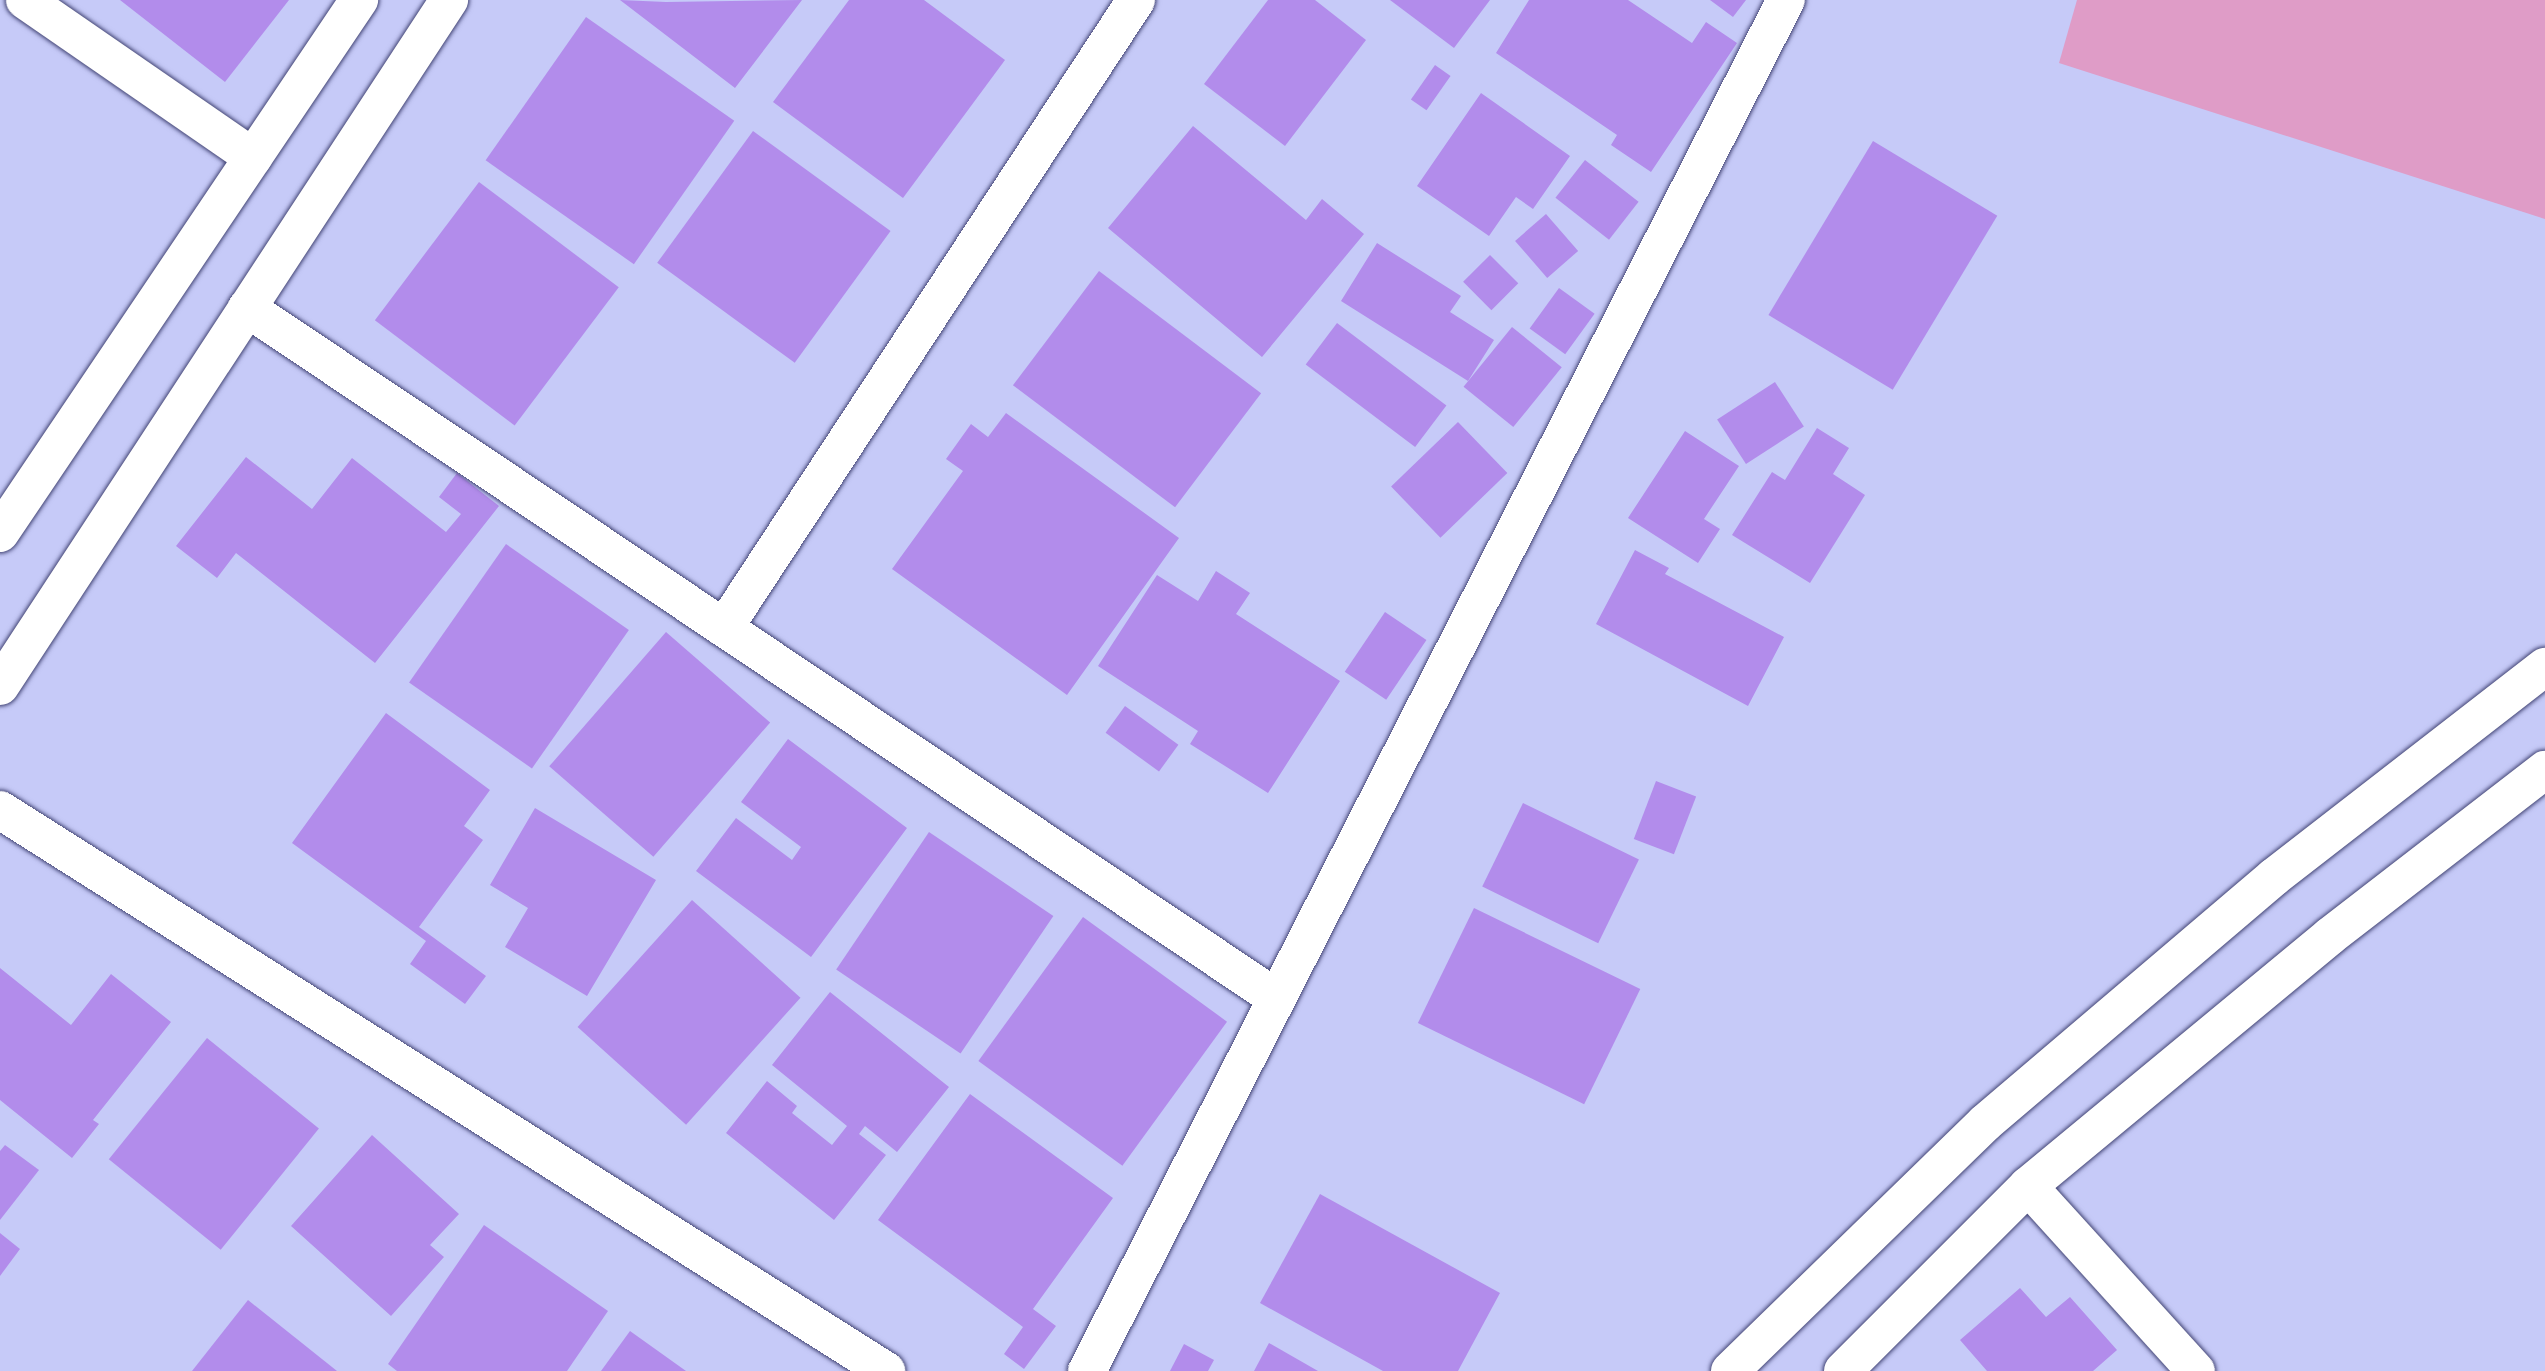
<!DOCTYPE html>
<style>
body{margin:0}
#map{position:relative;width:2545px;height:1371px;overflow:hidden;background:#c6caf8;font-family:Ubuntu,sans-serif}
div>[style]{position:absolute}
.green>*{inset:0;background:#df9cc7}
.building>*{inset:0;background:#b28ceb;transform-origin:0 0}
.roads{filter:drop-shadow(0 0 2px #424474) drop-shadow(0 0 2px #424474)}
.street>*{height:38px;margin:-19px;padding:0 19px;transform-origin:19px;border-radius:19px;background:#fff}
span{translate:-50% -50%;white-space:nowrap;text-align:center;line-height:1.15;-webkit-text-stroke:8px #c6caf8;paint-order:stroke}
</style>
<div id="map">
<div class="green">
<i style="clip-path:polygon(2077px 0,2545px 0,2545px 219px,2059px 63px)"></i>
</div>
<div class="building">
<i style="clip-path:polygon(120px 0,289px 0,225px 82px)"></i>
<i style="clip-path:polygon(620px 0,666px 2px,802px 0,735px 88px)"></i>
<i style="clip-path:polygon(849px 0,924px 0,1005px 60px,903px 198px,773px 102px)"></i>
<i style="clip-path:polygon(1268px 0,1315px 0,1366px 40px,1285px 146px,1204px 84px)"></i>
<i style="clip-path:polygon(1390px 0,1490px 0,1454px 48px)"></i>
<i style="clip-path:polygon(1529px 0,1628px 0,1692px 43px,1706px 22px,1737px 43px,1651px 172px,1611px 145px,1617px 135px,1496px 53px)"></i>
<i style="clip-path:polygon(1710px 0,1746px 0,1733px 17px)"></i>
<i style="left:586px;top:17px;width:181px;height:175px;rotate:35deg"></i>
<i style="left:1435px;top:65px;width:19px;height:42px;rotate:35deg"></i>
<i style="clip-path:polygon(1481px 93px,1570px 156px,1533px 209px,1516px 197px,1489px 236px,1417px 186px)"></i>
<i style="clip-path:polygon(1193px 126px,1306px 220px,1322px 199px,1364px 234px,1262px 357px,1108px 228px)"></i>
<i style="left:753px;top:131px;width:170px;height:163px;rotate:36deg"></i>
<i style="left:1873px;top:141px;width:145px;height:203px;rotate:31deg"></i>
<i style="left:1585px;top:160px;width:68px;height:48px;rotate:38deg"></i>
<i style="left:479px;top:182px;width:175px;height:173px;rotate:37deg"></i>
<i style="left:1546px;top:214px;width:49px;height:41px;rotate:49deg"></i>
<i style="clip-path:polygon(1377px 243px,1461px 296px,1450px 312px,1494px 340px,1468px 381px,1341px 301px)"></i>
<i style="left:1490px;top:255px;width:40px;height:38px;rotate:45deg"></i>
<i style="left:1099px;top:271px;width:203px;height:143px;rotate:37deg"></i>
<i style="left:1559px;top:288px;width:44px;height:50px;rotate:36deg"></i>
<i style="left:1337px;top:323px;width:137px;height:52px;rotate:37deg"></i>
<i style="left:1512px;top:327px;width:64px;height:77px;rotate:39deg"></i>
<i style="left:1775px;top:382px;width:53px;height:69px;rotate:57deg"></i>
<i style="clip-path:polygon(1006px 413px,1179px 538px,1067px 695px,892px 569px,963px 471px,946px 459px,971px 424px,988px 437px)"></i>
<i style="left:1458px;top:422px;width:71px;height:93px;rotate:46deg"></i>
<i style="clip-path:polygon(1817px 428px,1849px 448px,1833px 474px,1865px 495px,1810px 583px,1732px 535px,1772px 472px,1785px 480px)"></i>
<i style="clip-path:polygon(1685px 431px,1739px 466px,1704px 519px,1720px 529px,1698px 563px,1628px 518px)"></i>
<i style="clip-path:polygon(246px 457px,312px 509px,352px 458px,446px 532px,461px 514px,439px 497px,457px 473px,499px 506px,375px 663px,236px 553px,217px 578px,176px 546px)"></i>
<i style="left:506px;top:544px;width:150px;height:169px;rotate:35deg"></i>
<i style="clip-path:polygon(1635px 550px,1669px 568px,1665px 574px,1784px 637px,1748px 706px,1596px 624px)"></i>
<i style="clip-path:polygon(1216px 571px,1250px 593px,1236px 614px,1340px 681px,1268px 793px,1190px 744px,1198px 731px,1098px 666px,1157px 575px,1198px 601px)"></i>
<i style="left:1385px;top:612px;width:50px;height:72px;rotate:34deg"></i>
<i style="left:666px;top:632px;width:138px;height:178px;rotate:41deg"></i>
<i style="left:1125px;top:706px;width:66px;height:33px;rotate:36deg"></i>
<i style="clip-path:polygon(386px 713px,490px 790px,464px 826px,483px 840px,419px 927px,486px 976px,465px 1004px,410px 964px,426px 941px,292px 843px)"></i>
<i style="clip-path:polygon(788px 739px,907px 828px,811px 957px,696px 871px,736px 818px,792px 860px,801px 847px,741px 802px)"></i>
<i style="left:1656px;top:781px;width:43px;height:62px;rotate:21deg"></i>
<i style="left:1523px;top:803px;width:129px;height:93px;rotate:26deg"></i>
<i style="clip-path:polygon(535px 808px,656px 880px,587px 996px,505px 947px,528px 908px,490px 885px)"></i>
<i style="left:929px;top:832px;width:150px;height:166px;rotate:34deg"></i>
<i style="left:692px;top:900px;width:146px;height:171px;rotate:42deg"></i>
<i style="left:1474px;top:908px;width:185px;height:128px;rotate:26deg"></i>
<i style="left:1083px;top:917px;width:178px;height:178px;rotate:36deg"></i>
<i style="clip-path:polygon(0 968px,71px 1025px,111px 974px,171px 1022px,93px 1120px,99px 1124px,72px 1158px,0 1100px)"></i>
<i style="clip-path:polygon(830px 992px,949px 1087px,897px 1152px,865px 1126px,859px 1134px,886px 1155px,834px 1220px,726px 1133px,767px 1081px,797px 1106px,792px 1113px,832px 1145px,847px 1126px,772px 1065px)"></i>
<i style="left:207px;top:1038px;width:144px;height:156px;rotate:39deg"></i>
<i style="clip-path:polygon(970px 1094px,1113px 1198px,1033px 1309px,1056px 1326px,1024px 1369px,1004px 1354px,1023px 1327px,878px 1220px)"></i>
<i style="clip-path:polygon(372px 1135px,459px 1214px,430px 1245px,444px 1257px,391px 1316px,291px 1226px)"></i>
<i style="clip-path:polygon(5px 1145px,39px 1170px,0 1220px,0 1151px)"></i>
<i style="clip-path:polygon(1320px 1194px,1500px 1293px,1458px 1371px,1383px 1371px,1260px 1303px)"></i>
<i style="clip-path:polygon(484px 1225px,608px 1311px,567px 1371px,397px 1371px,388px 1364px)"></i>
<i style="clip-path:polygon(0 1233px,20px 1249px,0 1276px)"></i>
<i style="clip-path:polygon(2020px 1288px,2046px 1317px,2070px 1297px,2117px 1350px,2093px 1371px,1987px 1371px,1960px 1340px)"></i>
<i style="clip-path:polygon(248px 1300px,337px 1371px,192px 1371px)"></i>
<i style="clip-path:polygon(630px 1331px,686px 1371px,601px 1371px)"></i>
<i style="clip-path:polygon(1269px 1343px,1318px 1371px,1254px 1371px)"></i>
<i style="clip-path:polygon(1184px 1344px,1214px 1360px,1208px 1371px,1170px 1371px)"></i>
</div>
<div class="roads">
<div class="street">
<i style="left:25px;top:0;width:277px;rotate:34.6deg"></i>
<i style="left:247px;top:308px;width:1235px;rotate:33.84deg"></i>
<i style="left:0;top:533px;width:643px;rotate:-56.04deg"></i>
<i style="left:724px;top:628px;width:751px;rotate:-56.73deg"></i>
<i style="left:0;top:686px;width:820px;rotate:-56.79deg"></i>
<i style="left:0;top:810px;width:1049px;rotate:32.34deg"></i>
<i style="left:2028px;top:1186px;width:250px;rotate:47.8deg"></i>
<i style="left:1087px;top:1371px;width:1539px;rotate:-62.99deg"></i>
<i style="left:1730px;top:1371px;width:356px;rotate:-44.2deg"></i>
<i style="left:1985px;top:1123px;width:380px;rotate:-40.4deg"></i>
<i style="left:2274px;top:877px;width:343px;rotate:-37.8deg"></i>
<i style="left:1843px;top:1371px;width:262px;rotate:-45deg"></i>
<i style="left:2028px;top:1186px;width:392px;rotate:-39.6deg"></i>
<i style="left:2330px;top:936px;width:272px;rotate:-37.7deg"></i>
</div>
</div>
</div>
